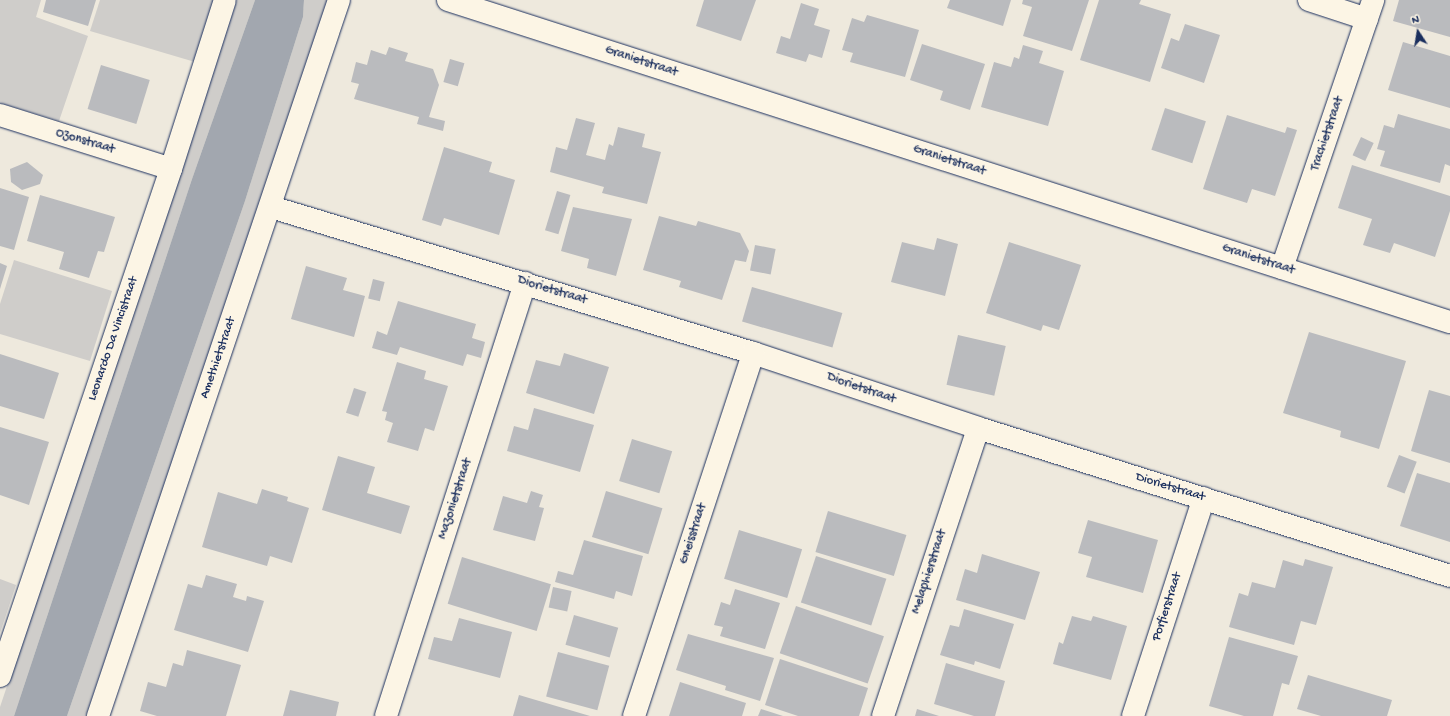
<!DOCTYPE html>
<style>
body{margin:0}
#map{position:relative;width:1450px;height:716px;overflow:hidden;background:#eee9dd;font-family:"Gochi Hand",sans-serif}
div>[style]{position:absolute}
.green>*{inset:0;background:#cfcdca}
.water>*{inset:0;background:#a2a7af}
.building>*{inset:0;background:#babbbe;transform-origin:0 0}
.roads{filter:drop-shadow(0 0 1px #1b2f5e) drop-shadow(0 0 1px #1b2f5e)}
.minor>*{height:22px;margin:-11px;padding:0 11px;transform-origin:11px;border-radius:11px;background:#fcf5e5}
span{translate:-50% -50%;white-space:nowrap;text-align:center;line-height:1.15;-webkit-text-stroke:4px #fcf5e5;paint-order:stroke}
.street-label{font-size:13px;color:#1b2f5e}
.north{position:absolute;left:1398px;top:12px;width:40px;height:40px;-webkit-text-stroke:3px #fcf5e5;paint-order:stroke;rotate:348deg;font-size:11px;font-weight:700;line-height:16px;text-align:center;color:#1b2f5e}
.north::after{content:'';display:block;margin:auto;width:14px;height:18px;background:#1b2f5e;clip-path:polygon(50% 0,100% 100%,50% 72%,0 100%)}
</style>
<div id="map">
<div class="green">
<i style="clip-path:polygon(0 0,41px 0,36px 17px,88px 36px,59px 121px,0 103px)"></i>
<i style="clip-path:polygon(100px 0,215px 0,195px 62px,90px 31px)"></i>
<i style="clip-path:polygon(237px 0,255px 0,192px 179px,14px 716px,0 716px,0 707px)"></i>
<i style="clip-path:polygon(304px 0,327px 0,326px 8px,86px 716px,67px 716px,245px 201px,303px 17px)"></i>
<i style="clip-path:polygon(14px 260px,112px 291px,90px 361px,0 334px,0 304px)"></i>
<i style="clip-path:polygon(0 579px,16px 585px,0 633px)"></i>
</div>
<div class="water">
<i style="clip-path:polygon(255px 0,304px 0,303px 17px,245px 201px,67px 716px,14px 716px,192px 179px)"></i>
</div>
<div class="building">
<i style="clip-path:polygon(46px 0,96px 0,88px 26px,43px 12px)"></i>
<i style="clip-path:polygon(704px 0,756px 0,741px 41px,696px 26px)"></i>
<i style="clip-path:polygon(950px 0,1011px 0,1003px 26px,947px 8px)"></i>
<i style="clip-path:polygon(1023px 0,1089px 0,1072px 51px,1023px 36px,1032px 7px,1022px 4px)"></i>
<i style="clip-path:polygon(1099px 0,1141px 0,1139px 4px,1171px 14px,1150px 82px,1080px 60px)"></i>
<i style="clip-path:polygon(1399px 0,1450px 0,1450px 37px,1393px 21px)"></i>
<i style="clip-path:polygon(801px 3px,819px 9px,814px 25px,830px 30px,822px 58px,809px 54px,806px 62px,776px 53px,781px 36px,790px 39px)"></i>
<i style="clip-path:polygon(867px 15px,919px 30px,905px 77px,850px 62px,853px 53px,842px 50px,852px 18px,864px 22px)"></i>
<i style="clip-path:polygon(1185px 24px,1220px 35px,1204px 83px,1161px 68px,1171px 38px,1179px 41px)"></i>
<i style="clip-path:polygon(1403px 42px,1450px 56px,1450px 108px,1388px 90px)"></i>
<i style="clip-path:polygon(922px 44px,985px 64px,970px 110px,940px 100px,943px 91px,910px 80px)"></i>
<i style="clip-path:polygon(1023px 45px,1043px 51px,1039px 63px,1064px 71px,1048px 126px,981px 107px,994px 62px,1011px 67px,1014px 57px,1019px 59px)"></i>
<i style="clip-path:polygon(389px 47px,408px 53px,405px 61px,433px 69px,439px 85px,429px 117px,445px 121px,443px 131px,417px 124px,419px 117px,354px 99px,359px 84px,351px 82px,356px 62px,367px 65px,371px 50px,386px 55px)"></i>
<i style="left:450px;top:59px;width:15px;height:24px;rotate:16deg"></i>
<i style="left:101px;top:65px;width:51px;height:46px;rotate:17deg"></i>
<i style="left:1165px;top:108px;width:43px;height:44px;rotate:18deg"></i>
<i style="clip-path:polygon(1398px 114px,1450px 129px,1450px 166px,1445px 164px,1440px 183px,1380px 166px,1385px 151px,1377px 149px,1384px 125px,1394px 128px)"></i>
<i style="clip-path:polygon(1227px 115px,1285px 133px,1287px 127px,1297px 130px,1275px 196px,1252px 189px,1247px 203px,1203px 189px)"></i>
<i style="clip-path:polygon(576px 118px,595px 123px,586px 155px,605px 160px,609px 144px,613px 146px,618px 127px,645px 134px,642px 147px,661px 152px,647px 204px,602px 193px,604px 187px,550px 172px,556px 147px,567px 150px)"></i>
<i style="left:1361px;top:137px;width:14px;height:20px;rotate:25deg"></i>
<i style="clip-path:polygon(444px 147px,492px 162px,489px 172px,515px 180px,499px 235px,444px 218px,441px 226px,422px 220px)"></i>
<i style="clip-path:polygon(27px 162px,43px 175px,40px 184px,22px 190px,11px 182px,10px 169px)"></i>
<i style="clip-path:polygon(1352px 165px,1450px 196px,1450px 211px,1435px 257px,1394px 243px,1390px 253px,1363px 245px,1372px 219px,1338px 208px)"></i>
<i style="clip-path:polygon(0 188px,29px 197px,14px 250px,0 246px)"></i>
<i style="left:557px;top:191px;width:14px;height:41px;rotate:17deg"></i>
<i style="clip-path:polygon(40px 195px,115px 217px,104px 252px,98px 251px,89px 278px,59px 269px,64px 252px,27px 241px)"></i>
<i style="clip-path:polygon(573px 207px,632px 219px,616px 276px,587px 268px,589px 259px,561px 251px)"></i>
<i style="clip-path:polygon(659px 216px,696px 226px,698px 221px,740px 233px,749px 251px,746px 262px,735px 260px,722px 300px,679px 287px,681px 281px,643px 270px)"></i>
<i style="clip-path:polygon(937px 238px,958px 244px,945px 296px,891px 282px,902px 242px,934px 250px)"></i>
<i style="clip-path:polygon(1009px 242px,1081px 265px,1059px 330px,1043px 325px,1041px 331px,986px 313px)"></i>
<i style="left:755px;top:245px;width:21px;height:26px;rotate:11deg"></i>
<i style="clip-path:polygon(0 263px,7px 266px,0 289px)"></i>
<i style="clip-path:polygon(306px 266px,347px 278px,343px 290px,365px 296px,354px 337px,291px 319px)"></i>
<i style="left:373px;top:279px;width:12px;height:20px;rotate:14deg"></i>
<i style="left:752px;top:287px;width:94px;height:36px;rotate:16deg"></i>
<i style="clip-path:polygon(398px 301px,476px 324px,472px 338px,485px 342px,481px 358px,467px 354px,463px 366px,400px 347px,397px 355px,372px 348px,377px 331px,387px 335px)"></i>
<i style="clip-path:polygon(1309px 332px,1406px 361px,1379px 449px,1340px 437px,1341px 431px,1283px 413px)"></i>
<i style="left:958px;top:335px;width:49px;height:51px;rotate:13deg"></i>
<i style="clip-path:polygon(564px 353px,609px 367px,594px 414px,526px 393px,536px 360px,560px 366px)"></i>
<i style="clip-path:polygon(0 354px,59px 373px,44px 419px,0 406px)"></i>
<i style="clip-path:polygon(397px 362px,426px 371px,424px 379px,448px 386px,434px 431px,425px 428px,418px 451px,387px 442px,393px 423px,385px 420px,387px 412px,382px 411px)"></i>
<i style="left:354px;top:388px;width:13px;height:26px;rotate:18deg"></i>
<i style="clip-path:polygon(1429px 390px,1450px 396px,1450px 463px,1411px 451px)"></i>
<i style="clip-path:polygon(534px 408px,594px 425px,580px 472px,507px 451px,514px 426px,528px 430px)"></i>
<i style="clip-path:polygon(0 427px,49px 442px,29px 505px,0 495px)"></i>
<i style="left:632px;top:439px;width:42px;height:44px;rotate:17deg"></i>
<i style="left:1399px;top:455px;width:19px;height:34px;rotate:21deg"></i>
<i style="clip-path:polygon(338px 456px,375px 467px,367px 493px,410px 506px,401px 534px,322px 510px)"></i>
<i style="clip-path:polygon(1417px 473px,1450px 483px,1450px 542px,1400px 526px)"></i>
<i style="clip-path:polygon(262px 489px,288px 497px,287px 501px,309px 508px,292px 563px,270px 556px,267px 566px,202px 547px,218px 492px,257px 504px)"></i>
<i style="clip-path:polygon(531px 491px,543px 495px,539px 507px,544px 508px,535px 541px,493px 530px,503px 496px,527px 503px)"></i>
<i style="left:606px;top:491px;width:59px;height:48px;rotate:17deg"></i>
<i style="left:828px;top:511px;width:82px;height:43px;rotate:17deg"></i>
<i style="clip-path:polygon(1088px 520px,1158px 540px,1143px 593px,1086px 577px,1092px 557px,1078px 553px)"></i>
<i style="left:739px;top:530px;width:66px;height:51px;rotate:17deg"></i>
<i style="clip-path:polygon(584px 540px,643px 556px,632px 596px,616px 591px,614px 599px,555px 582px,558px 571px,573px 575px)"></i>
<i style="clip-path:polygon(982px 554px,1040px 572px,1025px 620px,956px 600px,965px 569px,977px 573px)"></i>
<i style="left:816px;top:556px;width:74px;height:49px;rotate:18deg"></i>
<i style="left:462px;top:557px;width:93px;height:49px;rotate:17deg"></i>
<i style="clip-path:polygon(1305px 559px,1333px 567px,1316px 625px,1301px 621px,1294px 645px,1229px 627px,1239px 593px,1248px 596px,1252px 582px,1275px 588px,1283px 560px,1303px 566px)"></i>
<i style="clip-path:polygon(206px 575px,237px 584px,233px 597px,246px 601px,247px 596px,264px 601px,248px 652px,174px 630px,188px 584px,202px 588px)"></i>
<i style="left:553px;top:587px;width:19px;height:21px;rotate:12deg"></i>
<i style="clip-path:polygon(735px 589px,780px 603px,765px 649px,720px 636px,723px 627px,714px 625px,721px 602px,730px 605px)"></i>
<i style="left:796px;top:606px;width:93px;height:50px;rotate:19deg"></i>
<i style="clip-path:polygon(964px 609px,1014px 624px,1000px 669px,975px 661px,974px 665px,940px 655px,950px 625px,959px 627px)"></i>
<i style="left:574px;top:615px;width:46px;height:31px;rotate:16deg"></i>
<i style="clip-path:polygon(1072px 616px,1091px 621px,1093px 616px,1127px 626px,1111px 680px,1053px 664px,1059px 642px,1063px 644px)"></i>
<i style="clip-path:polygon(459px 618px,512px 632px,500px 678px,428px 659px,434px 637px,452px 641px)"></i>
<i style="clip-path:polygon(688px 634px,774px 658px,760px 701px,725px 690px,726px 686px,676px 670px)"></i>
<i style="clip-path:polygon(1229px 637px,1298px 656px,1289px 685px,1282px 683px,1273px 716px,1244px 716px,1209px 706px)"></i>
<i style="clip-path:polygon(187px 650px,241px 665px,226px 716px,157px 716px,140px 711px,148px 682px,166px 687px,173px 663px,183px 666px)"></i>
<i style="left:558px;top:652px;width:53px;height:46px;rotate:15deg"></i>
<i style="clip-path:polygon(780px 659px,868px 688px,859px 716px,798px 716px,765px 705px)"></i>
<i style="clip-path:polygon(946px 663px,1005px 681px,995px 716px,974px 716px,934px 704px)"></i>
<i style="clip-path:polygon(1308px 675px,1392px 700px,1387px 716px,1321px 716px,1297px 709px)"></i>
<i style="clip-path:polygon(680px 682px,746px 703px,742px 716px,669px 716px)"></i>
<i style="clip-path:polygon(290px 690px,339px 702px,336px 716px,283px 716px)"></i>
<i style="clip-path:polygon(519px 695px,590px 716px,513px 716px)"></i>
<i style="clip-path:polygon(761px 709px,783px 716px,758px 716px)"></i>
<i style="clip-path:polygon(917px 709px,939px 716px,915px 716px)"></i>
</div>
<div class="roads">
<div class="minor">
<i style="left:448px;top:0;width:1052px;rotate:17.82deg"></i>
<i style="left:1309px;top:0;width:61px;rotate:18.1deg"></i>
<i style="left:0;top:115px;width:179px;rotate:17.5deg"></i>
<i style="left:271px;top:207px;width:504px;rotate:16.85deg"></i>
<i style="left:753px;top:353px;width:237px;rotate:18.4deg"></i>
<i style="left:978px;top:428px;width:495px;rotate:17.4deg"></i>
<i style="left:1282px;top:268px;width:283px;rotate:-71.2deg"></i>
<i style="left:0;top:676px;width:535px;rotate:-71.36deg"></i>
<i style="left:171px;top:169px;width:177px;rotate:-72.3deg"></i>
<i style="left:98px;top:716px;width:755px;rotate:-71.4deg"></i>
<i style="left:386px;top:716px;width:455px;rotate:-72.2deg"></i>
<i style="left:634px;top:716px;width:382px;rotate:-71.8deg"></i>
<i style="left:883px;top:716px;width:303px;rotate:-71.7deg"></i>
<i style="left:1133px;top:716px;width:229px;rotate:-72deg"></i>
</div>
</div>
<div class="street-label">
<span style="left:641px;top:62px;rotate:18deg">Granietstraat</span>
<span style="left:1328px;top:134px;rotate:-71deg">Trachietstraat</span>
<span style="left:85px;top:142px;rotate:17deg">Ozonstraat</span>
<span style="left:949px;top:161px;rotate:18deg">Granietstraat</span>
<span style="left:1258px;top:260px;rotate:18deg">Granietstraat</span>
<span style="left:552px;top:291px;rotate:17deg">Diorietstraat</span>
<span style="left:114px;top:339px;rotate:-71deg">Leonardo Da Vincistraat</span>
<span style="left:219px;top:358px;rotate:-71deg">Amethietstraat</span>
<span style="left:861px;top:389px;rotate:19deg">Diorietstraat</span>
<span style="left:1170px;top:488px;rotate:17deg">Diorietstraat</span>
<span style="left:456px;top:499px;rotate:-72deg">Mazonietstraat</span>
<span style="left:694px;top:534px;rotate:-72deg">Gneisstraat</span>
<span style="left:930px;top:572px;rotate:-72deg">Melaphierstraat</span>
<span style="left:1168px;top:607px;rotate:-72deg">Porfierstraat</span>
</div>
<div class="north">N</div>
</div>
